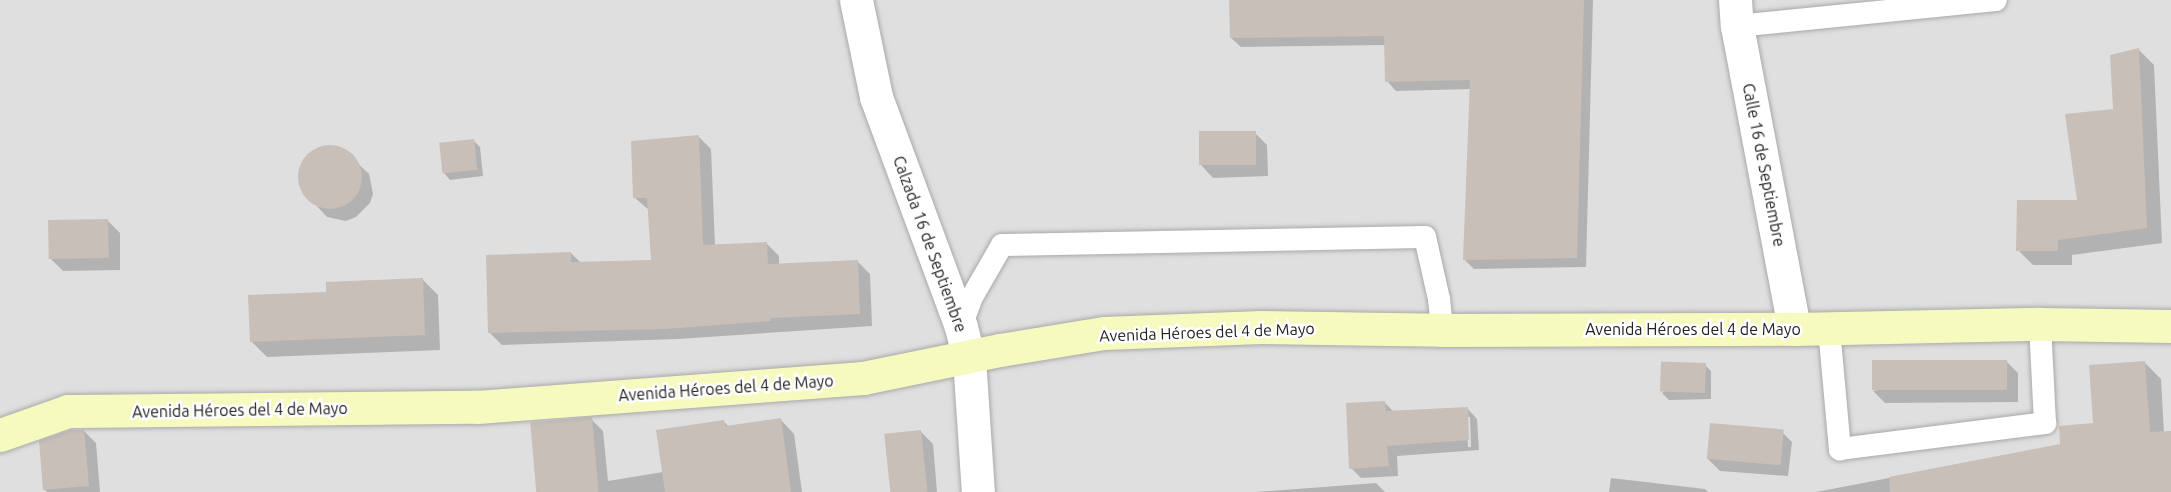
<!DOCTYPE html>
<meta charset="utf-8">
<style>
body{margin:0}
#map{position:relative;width:2171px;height:492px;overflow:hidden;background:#f2efe9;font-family:Ubuntu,sans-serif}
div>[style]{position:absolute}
.residential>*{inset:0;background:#e0dfdf;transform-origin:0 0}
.shadow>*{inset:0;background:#0003}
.building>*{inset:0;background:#c7bfb8;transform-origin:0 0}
.round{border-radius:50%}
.roads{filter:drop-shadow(0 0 2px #a9a9a9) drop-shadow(0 0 2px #a9a9a9)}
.service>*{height:22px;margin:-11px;padding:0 11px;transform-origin:11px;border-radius:11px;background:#fff}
.minor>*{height:33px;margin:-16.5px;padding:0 16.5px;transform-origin:16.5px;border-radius:16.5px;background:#fff}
.secondary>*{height:33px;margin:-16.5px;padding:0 16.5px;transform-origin:16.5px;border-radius:16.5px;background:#f7fabf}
span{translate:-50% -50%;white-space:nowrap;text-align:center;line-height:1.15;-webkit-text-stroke:5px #fff;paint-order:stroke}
.street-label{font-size:16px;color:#222}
</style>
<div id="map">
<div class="residential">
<i style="left:0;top:0;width:2171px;height:492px"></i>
</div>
<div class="shadow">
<i style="clip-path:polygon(1231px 0,1593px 0,1586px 267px,1474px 269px,1465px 260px,1471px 89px,1396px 91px,1387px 81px,1386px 45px,1241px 47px,1231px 38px)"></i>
<i style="clip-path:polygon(2139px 50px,2154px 65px,2162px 243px,2072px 255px,2072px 265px,2033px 265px,2018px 250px,2079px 201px)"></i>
<i style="clip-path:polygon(1255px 133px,1267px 145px,1268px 176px,1213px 178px,1201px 165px)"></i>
<i style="clip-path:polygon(699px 137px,711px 149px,715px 246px,766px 243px,779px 256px,779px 265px,857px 261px,870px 274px,872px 326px,678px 339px,502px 345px,489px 332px,571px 253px,581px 263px,653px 261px,649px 210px,635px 198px)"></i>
<i style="clip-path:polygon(474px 141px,480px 147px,483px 176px,450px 180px,444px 173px)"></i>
<i style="clip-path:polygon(321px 148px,341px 148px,369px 174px,373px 194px,370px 203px,356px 217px,346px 221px,327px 217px,301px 189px,300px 169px,312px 153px)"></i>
<i style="clip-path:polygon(108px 221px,120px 233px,120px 270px,63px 271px,51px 259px)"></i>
<i style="clip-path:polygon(422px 279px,438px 295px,440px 350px,267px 357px,251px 341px,328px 293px)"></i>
<i style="clip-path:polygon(2006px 361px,2018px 373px,2018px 402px,1885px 403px,1873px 391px)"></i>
<i style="clip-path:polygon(2144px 362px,2161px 379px,2164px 433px,2171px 433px,2171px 492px,1816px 492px,2062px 445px,2095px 424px)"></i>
<i style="clip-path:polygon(1705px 365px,1711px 371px,1711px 399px,1669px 400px,1662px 393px)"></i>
<i style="clip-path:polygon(evenodd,1384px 402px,1394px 412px,1467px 408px,1477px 419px,1479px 450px,1397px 456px,1398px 476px,1361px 478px,1351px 468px,1384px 402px,1467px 417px,1470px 417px,1471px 447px,1468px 447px,1467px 417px)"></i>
<i style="clip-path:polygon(591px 419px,603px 431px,608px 481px,663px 472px,724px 422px,729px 427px,781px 420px,794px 434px,802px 492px,538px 492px)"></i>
<i style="clip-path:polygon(1780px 430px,1792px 442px,1788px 476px,1720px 471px,1708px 459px)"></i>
<i style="clip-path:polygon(84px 431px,96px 443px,100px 492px,47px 492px,44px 489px)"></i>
<i style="clip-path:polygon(921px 432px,933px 444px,937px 492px,892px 492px)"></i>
<i style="clip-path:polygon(1611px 478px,1705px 489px,1708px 492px,1609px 492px)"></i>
<i style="clip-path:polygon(1376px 483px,1385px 492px,1255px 492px)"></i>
</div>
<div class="building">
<i style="clip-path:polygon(1229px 0,1584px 0,1577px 258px,1463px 260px,1470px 80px,1385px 82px,1384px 36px,1230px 38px)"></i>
<i style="clip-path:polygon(2139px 48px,2147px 228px,2058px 240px,2058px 251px,2016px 251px,2017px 200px,2077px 200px,2065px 114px,2113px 109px,2110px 55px)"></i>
<i style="left:1256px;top:131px;width:34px;height:57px;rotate:90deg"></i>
<i style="clip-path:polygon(699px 135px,703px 245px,767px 242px,768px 264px,858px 260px,860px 314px,771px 318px,771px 321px,665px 329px,488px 333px,486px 255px,571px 252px,571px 262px,651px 260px,647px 198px,633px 198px,631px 141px)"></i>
<i style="left:474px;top:139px;width:31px;height:35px;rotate:84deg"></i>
<i class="round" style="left:298px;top:145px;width:64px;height:64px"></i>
<i style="left:108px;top:219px;width:39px;height:60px;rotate:89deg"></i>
<i style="clip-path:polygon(423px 278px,425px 335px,250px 342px,248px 295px,326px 292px,326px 282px)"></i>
<i style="left:2007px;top:360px;width:30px;height:135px;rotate:90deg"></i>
<i style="clip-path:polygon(2145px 361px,2150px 432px,2171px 431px,2171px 492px,1890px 492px,1889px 477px,2060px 444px,2059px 426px,2093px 423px,2089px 365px)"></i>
<i style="left:1706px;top:363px;width:30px;height:45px;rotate:92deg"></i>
<i style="clip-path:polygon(1385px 401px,1386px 411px,1468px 407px,1469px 440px,1387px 446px,1389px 466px,1349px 469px,1346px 403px)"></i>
<i style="left:592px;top:417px;width:75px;height:62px;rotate:85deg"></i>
<i style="clip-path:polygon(781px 418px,791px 492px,665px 492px,656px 430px,724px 420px,725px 426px)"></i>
<i style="left:1710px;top:423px;width:74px;height:36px;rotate:5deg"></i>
<i style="clip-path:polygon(71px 430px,84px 430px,89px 486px,43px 490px,39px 441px)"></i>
<i style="left:921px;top:430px;width:62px;height:37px;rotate:84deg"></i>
</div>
<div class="roads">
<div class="service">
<i style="left:1737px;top:26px;width:260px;rotate:-5.7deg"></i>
<i style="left:961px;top:327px;width:32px;rotate:-70deg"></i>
<i style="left:972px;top:297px;width:60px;rotate:-60deg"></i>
<i style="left:1002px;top:245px;width:423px;rotate:-1.1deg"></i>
<i style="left:1425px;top:237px;width:64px;rotate:77.3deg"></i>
<i style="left:1439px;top:299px;width:31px;rotate:84deg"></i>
<i style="left:1829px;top:329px;width:121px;rotate:84.8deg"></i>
<i style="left:1840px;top:449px;width:207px;rotate:-7.2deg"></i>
<i style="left:2045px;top:423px;width:99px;rotate:-92.9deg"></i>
</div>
<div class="minor">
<i style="left:856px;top:0;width:99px;rotate:78.3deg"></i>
<i style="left:876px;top:97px;width:245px;rotate:69.7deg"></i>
<i style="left:961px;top:327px;width:32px;rotate:76deg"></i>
<i style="left:969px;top:358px;width:134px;rotate:86.2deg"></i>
<i style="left:1735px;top:0;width:26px;rotate:86deg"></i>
<i style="left:1737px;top:26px;width:308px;rotate:79.3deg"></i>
</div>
<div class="secondary">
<i style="left:0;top:435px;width:72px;rotate:-19.4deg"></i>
<i style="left:68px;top:411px;width:409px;rotate:-0.6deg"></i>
<i style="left:477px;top:407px;width:387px;rotate:-4.3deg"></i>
<i style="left:863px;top:378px;width:140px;rotate:-11.6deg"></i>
<i style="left:1000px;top:350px;width:105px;rotate:-9.3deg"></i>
<i style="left:1104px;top:333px;width:157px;rotate:-2.2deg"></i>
<i style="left:1261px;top:327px;width:181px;rotate:0.9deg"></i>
<i style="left:1442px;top:330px;width:352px;rotate:-0.2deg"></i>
<i style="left:1794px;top:329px;width:246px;rotate:-1.2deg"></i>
<i style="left:2040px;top:324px;width:131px;rotate:0.9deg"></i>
</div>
</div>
<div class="street-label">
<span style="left:1764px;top:165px;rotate:79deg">Calle 16 de Septiembre</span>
<span style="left:930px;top:244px;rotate:70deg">Calzada 16 de Septiembre</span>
<span style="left:1693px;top:329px">Avenida Héroes del 4 de Mayo</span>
<span style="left:1207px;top:332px;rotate:-2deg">Avenida Héroes del 4 de Mayo</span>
<span style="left:726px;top:388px;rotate:-4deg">Avenida Héroes del 4 de Mayo</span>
<span style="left:240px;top:410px;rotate:-1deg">Avenida Héroes del 4 de Mayo</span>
</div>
</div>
